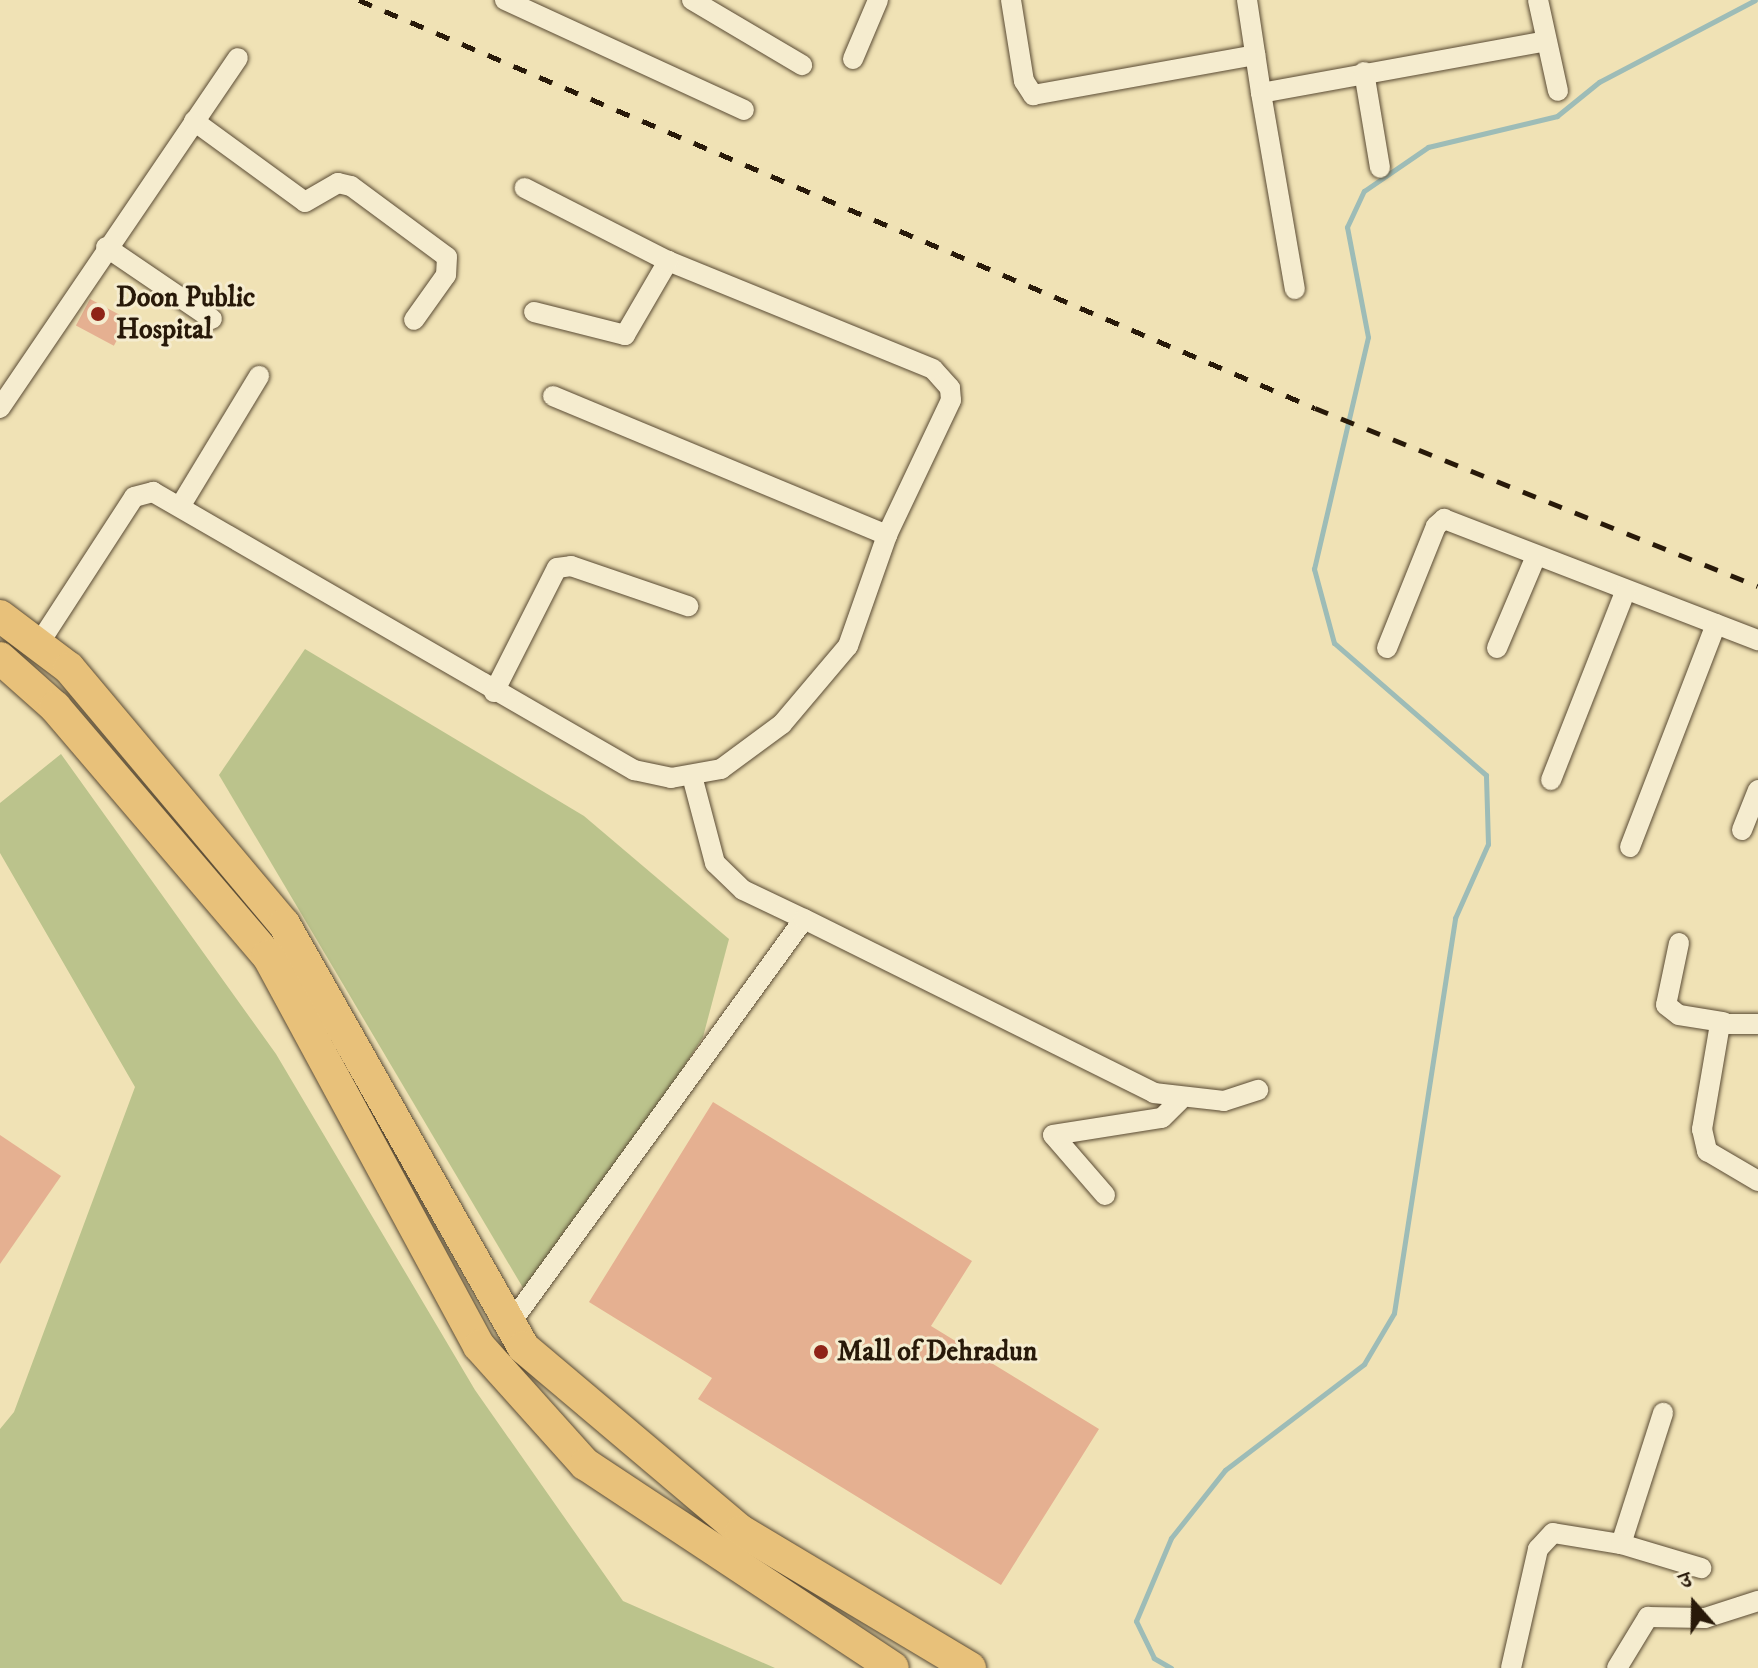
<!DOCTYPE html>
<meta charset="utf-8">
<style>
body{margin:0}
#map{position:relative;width:1758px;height:1668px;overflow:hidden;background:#f0e2b5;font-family:"IM FELL DW Pica","Noto Serif Devanagari",serif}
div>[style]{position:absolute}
.green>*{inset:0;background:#bbc38c}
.stream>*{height:5px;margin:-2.5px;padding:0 2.5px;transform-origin:2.5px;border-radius:2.5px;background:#9dbcb7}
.building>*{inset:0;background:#e5b091;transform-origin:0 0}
.roads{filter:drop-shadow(0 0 2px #5a4b34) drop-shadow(0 0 2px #5a4b34)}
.minor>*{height:20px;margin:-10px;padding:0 10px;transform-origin:10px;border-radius:10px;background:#f5eccf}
.trunk>*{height:32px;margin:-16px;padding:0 16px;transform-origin:16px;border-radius:16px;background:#e8c17a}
.rail>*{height:5px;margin-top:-2.5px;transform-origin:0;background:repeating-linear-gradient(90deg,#281909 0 14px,transparent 0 28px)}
.dots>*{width:22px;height:22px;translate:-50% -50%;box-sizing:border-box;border:4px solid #f5eccf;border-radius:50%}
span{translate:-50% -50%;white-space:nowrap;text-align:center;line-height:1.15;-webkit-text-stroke:6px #f5eccf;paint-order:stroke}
.poi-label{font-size:28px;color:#281909;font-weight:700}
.left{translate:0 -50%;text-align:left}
.north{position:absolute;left:1654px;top:1564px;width:80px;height:80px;-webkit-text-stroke:6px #f5eccf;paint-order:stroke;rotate:340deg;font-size:22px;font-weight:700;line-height:32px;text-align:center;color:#281909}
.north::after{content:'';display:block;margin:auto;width:28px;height:36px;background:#281909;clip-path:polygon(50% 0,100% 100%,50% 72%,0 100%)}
</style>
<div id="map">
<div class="green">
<i style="clip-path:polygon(305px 649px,584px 816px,729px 939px,703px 1037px,532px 1303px,219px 775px)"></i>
<i style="clip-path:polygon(61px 754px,276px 1054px,475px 1390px,623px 1601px,775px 1668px,0 1668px,0 1429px,14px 1412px,135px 1087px,0 853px,0 803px)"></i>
</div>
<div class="stream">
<i style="left:1171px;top:1668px;width:20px;rotate:-150deg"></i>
<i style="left:1154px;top:1658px;width:41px;rotate:-115.9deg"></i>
<i style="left:1136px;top:1621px;width:90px;rotate:-67.1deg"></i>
<i style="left:1171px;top:1538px;width:87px;rotate:-51.5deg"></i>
<i style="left:1225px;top:1470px;width:175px;rotate:-37.3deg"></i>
<i style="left:1364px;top:1364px;width:59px;rotate:-59.5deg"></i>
<i style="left:1394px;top:1313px;width:400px;rotate:-81.2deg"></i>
<i style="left:1455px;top:918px;width:81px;rotate:-66deg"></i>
<i style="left:1488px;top:844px;width:69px;rotate:-91.7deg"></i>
<i style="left:1486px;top:775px;width:201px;rotate:-139deg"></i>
<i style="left:1334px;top:643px;width:77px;rotate:-105.1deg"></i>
<i style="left:1314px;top:569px;width:238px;rotate:-76.9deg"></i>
<i style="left:1368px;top:337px;width:112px;rotate:-100.8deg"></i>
<i style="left:1347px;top:227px;width:40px;rotate:-65deg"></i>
<i style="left:1364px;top:191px;width:78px;rotate:-34.5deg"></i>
<i style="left:1428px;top:147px;width:133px;rotate:-13.5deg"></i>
<i style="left:1557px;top:116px;width:54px;rotate:-39deg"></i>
<i style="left:1599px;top:82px;width:176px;rotate:-27.7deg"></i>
</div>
<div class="building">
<i style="left:90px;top:299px;width:43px;height:30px;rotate:28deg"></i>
<i style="clip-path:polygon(713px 1102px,972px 1261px,931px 1326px,1099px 1429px,1001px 1585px,698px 1399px,712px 1378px,589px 1302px)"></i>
<i style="clip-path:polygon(0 1135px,61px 1176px,0 1264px)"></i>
</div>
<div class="roads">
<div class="minor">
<i style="left:505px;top:0;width:263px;rotate:24.7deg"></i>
<i style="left:692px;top:0;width:128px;rotate:30.6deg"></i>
<i style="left:1011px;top:0;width:82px;rotate:80.9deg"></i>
<i style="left:1024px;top:81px;width:17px;rotate:57deg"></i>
<i style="left:1033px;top:95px;width:226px;rotate:-10.2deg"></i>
<i style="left:1247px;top:0;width:94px;rotate:81.4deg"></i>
<i style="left:1261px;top:93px;width:290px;rotate:-10.3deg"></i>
<i style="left:1538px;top:0;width:93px;rotate:77.6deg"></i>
<i style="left:853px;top:59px;width:64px;rotate:-67deg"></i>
<i style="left:1364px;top:72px;width:97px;rotate:80.5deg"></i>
<i style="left:1261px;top:93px;width:199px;rotate:80.2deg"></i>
<i style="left:194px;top:121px;width:137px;rotate:36.1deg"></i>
<i style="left:305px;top:202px;width:38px;rotate:-30deg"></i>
<i style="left:338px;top:183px;width:13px;rotate:13deg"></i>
<i style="left:351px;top:186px;width:119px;rotate:36.5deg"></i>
<i style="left:447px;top:257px;width:18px;rotate:93deg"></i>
<i style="left:446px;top:275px;width:55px;rotate:125.4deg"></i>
<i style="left:106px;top:247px;width:128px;rotate:34.2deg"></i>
<i style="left:534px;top:312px;width:94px;rotate:14.2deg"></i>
<i style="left:625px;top:335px;width:86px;rotate:-59.8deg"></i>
<i style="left:553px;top:396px;width:362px;rotate:22.6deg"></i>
<i style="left:0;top:408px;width:423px;rotate:-55.8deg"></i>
<i style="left:181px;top:505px;width:151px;rotate:-58.8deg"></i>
<i style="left:38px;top:645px;width:176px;rotate:-57deg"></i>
<i style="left:134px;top:497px;width:20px;rotate:-15deg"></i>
<i style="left:153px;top:492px;width:556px;rotate:30.03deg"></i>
<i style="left:634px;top:770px;width:38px;rotate:12deg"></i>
<i style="left:671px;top:778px;width:51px;rotate:-10.2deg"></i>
<i style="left:721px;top:769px;width:76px;rotate:-36.4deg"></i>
<i style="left:782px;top:724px;width:102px;rotate:-49.8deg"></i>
<i style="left:848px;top:646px;width:118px;rotate:-70.6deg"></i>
<i style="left:887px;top:535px;width:149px;rotate:-64.6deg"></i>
<i style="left:951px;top:400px;width:12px;rotate:-95deg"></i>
<i style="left:950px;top:388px;width:25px;rotate:-132deg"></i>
<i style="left:933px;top:369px;width:286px;rotate:-157.8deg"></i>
<i style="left:668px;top:261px;width:161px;rotate:-153deg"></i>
<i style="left:1387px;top:648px;width:131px;rotate:-68.1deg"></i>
<i style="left:1436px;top:526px;width:11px;rotate:-41deg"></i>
<i style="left:1444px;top:519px;width:337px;rotate:21.1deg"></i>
<i style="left:1497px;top:648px;width:100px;rotate:-67deg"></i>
<i style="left:494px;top:692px;width:139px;rotate:-63.1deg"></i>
<i style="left:557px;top:568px;width:14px;rotate:-8deg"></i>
<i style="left:571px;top:566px;width:124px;rotate:18.9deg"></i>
<i style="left:692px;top:776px;width:90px;rotate:75.2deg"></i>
<i style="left:715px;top:863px;width:39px;rotate:44deg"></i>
<i style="left:743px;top:890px;width:68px;rotate:25.4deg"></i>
<i style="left:1551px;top:780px;width:204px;rotate:-68.5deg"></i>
<i style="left:1742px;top:830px;width:43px;rotate:-68.2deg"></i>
<i style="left:1630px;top:847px;width:239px;rotate:-68.9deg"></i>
<i style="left:1679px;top:943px;width:63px;rotate:101.8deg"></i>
<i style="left:1666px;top:1005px;width:16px;rotate:38deg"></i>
<i style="left:1679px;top:1015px;width:45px;rotate:9deg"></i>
<i style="left:1758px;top:1024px;width:38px;rotate:180deg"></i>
<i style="left:1720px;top:1024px;width:107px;rotate:99.7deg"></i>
<i style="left:1702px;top:1129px;width:23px;rotate:77deg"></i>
<i style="left:1707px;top:1151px;width:59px;rotate:30.5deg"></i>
<i style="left:1105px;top:1195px;width:79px;rotate:-130.9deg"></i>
<i style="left:1053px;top:1135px;width:110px;rotate:-8.9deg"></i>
<i style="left:1162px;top:1118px;width:25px;rotate:-45deg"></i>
<i style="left:510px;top:1324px;width:500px;rotate:-54.02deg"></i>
<i style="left:804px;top:919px;width:391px;rotate:26.4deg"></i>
<i style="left:1154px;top:1093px;width:70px;rotate:6.5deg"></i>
<i style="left:1224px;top:1101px;width:36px;rotate:-18deg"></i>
<i style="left:1621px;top:1544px;width:138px;rotate:-72.2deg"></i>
<i style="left:1511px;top:1668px;width:122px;rotate:-77.2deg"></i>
<i style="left:1538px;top:1549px;width:22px;rotate:-47deg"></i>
<i style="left:1553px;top:1533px;width:69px;rotate:9.2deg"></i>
<i style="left:1621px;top:1544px;width:84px;rotate:16.7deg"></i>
<i style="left:1617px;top:1668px;width:60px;rotate:-58.7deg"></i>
<i style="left:1648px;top:1617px;width:57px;rotate:1deg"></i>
<i style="left:1705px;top:1618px;width:56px;rotate:-17.8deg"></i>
</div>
<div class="trunk">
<i style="left:0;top:616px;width:86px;rotate:37deg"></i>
<i style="left:69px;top:668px;width:334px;rotate:50deg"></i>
<i style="left:284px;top:924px;width:486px;rotate:60.5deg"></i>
<i style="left:523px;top:1347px;width:285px;rotate:40.2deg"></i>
<i style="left:741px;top:1531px;width:267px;rotate:30.9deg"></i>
<i style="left:0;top:658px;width:74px;rotate:41.7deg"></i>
<i style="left:55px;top:707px;width:328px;rotate:49.5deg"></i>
<i style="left:268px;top:956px;width:443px;rotate:61.6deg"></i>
<i style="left:479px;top:1346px;width:159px;rotate:48.1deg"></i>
<i style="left:585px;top:1464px;width:369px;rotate:33.5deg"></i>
</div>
</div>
<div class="rail">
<i style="left:359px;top:0;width:1039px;rotate:23.11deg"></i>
<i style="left:1315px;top:408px;width:477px;rotate:21.9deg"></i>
</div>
<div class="dots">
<i style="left:98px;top:314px;background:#8f2418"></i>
<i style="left:821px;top:1352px;background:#8f2418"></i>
</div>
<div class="poi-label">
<span class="left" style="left:116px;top:314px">Doon Public<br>Hospital</span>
<span class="left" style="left:837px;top:1352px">Mall of Dehradun</span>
</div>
<div class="north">उ</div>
</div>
